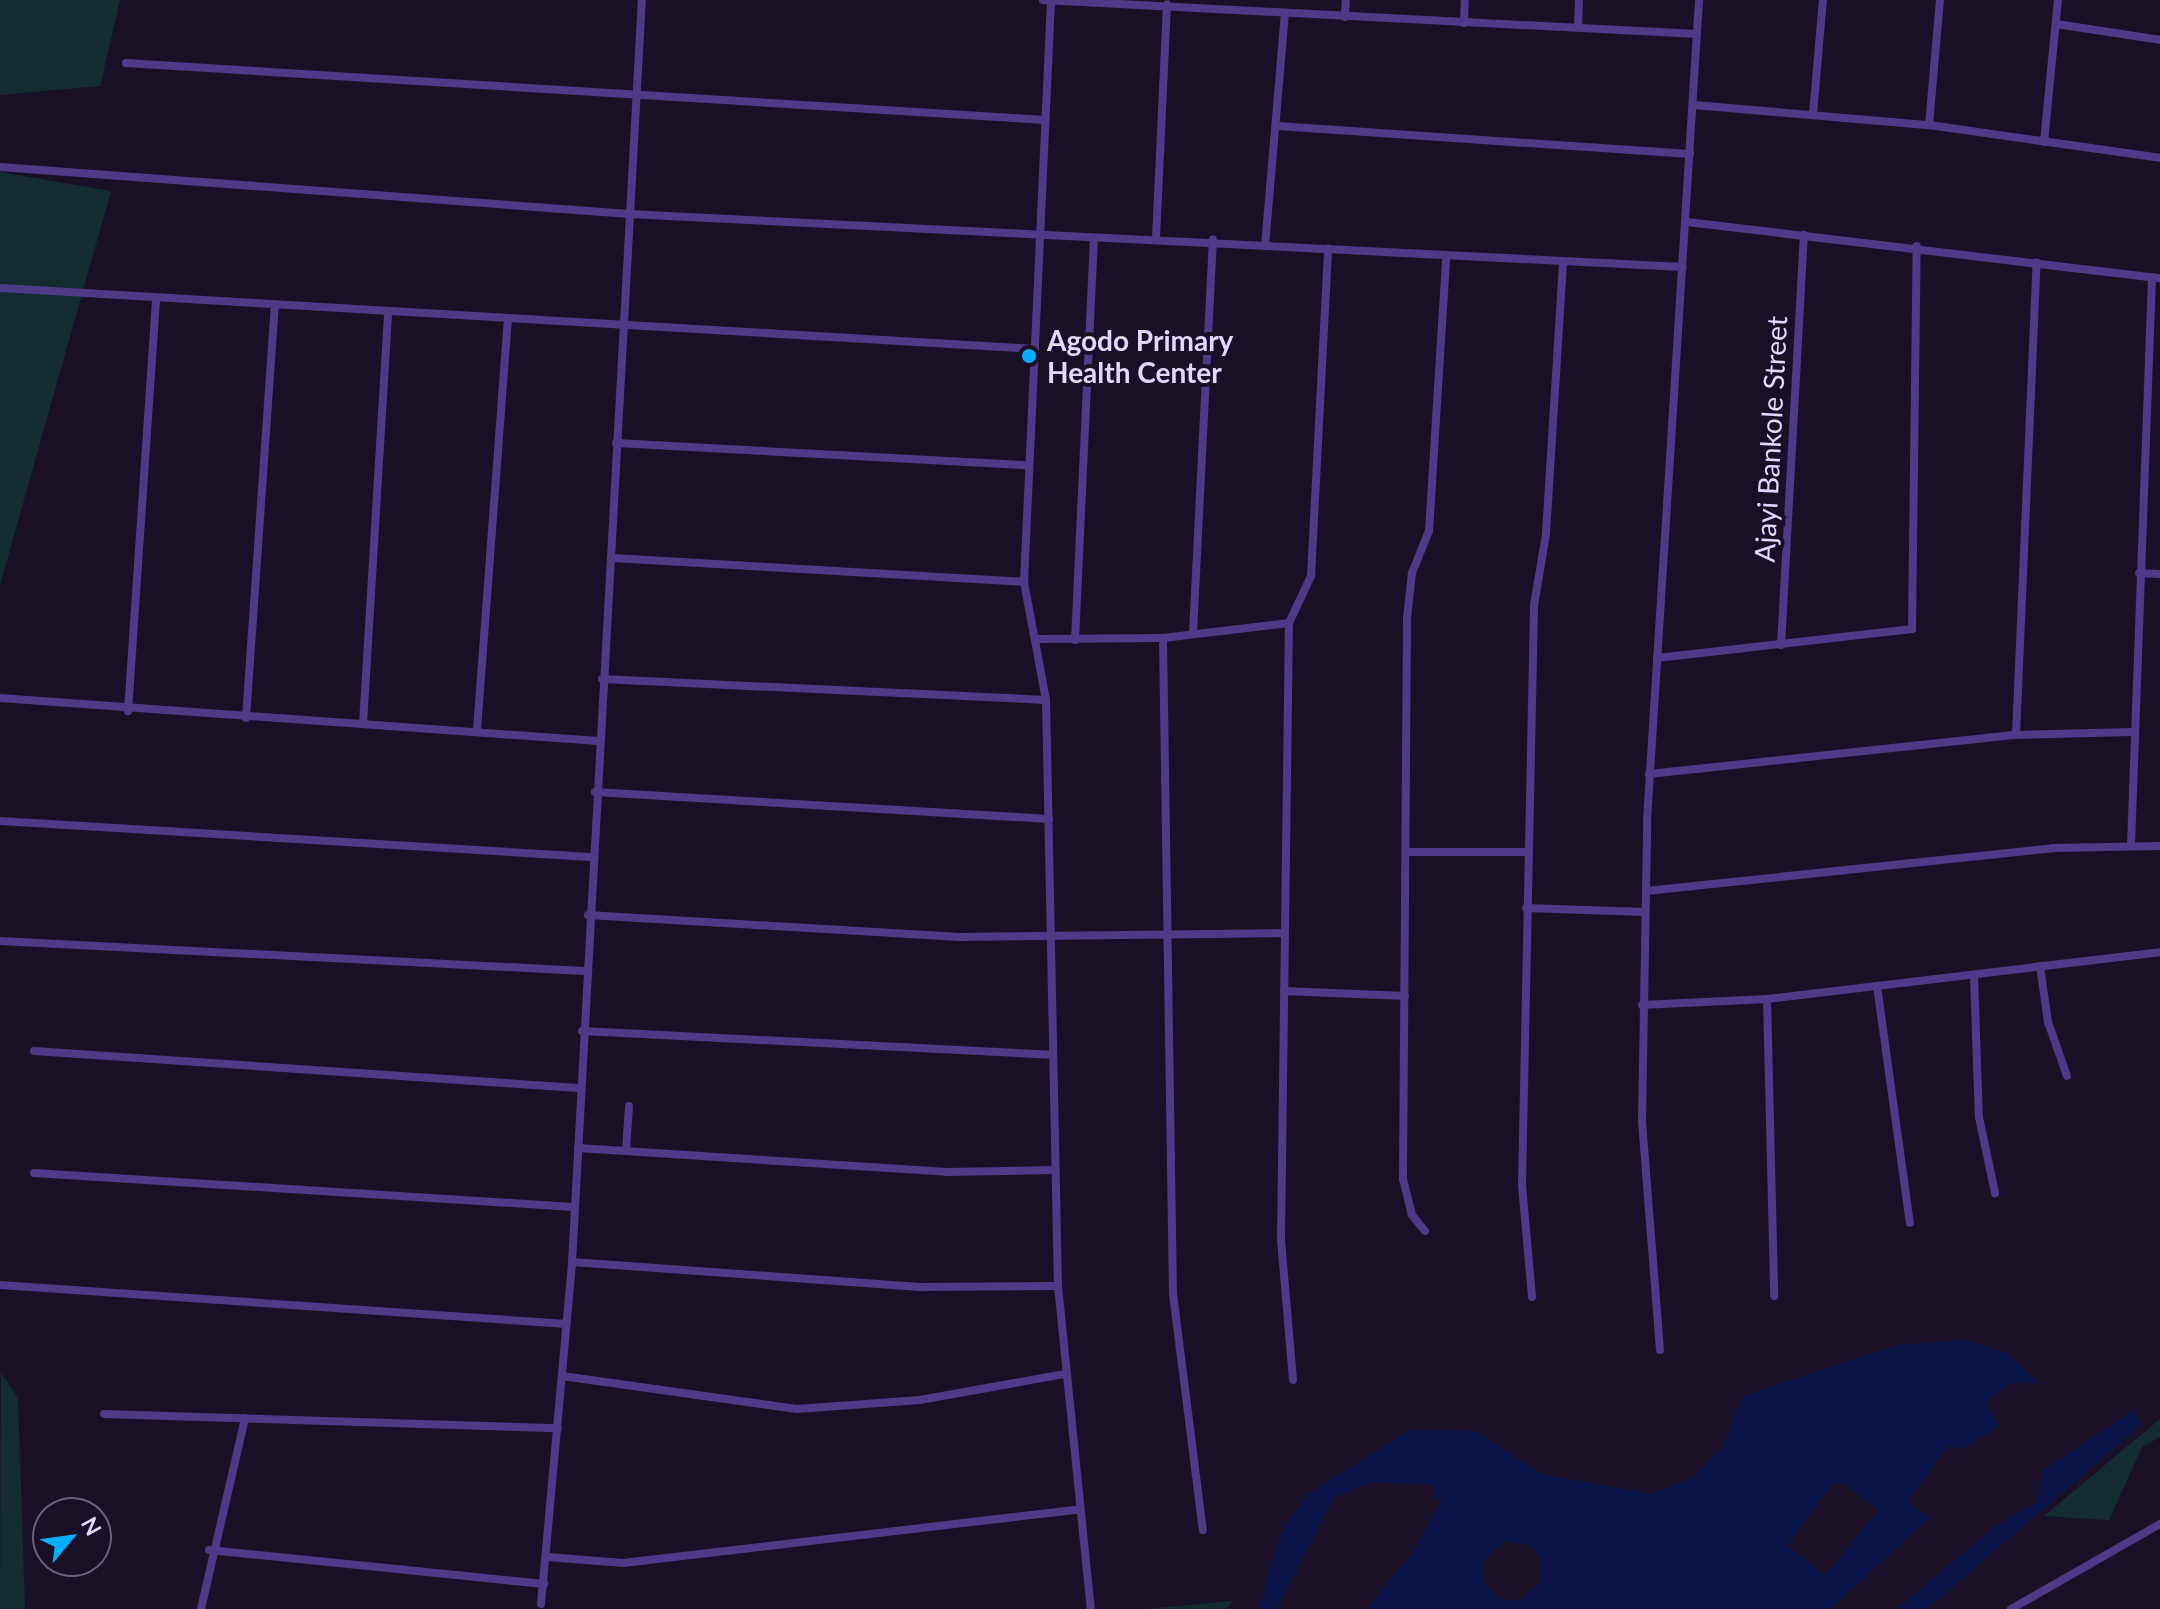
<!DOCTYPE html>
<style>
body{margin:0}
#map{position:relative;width:2160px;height:1609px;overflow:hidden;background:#191028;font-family:Lato,sans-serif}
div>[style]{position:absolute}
.green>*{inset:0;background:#132c32}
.water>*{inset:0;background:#0a1347}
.minor>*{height:8px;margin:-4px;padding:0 4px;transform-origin:4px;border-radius:4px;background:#4e3a87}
.dots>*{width:22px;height:22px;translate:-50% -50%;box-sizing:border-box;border:4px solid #191028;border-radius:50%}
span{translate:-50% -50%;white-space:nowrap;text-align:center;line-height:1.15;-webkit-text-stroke:8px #191028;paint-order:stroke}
.poi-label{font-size:28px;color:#e4d7ff;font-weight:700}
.left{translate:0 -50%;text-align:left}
.street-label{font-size:28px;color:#e4d7ff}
.north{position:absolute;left:32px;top:1497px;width:80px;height:80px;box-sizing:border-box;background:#191028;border:2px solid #6a607e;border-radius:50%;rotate:61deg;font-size:22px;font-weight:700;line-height:32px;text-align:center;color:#e4d7ff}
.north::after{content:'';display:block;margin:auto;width:28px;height:36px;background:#03aeff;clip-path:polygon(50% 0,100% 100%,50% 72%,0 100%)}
</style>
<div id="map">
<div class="green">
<i style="clip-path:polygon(0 0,120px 0,100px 86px,0 95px)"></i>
<i style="clip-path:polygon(0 172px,111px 191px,0 585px)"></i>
<i style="clip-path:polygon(1px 1372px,18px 1398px,25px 1609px,0 1609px)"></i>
<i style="clip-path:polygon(2160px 1419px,2160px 1437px,2142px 1447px,2109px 1520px,2044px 1516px)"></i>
<i style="clip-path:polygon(1233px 1601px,1226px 1609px,1146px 1609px)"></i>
</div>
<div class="water">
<i style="clip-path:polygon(evenodd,1966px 1340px,2009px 1354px,2038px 1383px,2011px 1383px,1986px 1402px,1999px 1426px,1963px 1449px,1948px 1446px,1907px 1502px,1929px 1518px,1831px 1609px,1366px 1609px,1413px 1553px,1442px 1500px,1434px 1497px,1436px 1485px,1373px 1482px,1334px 1497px,1276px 1609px,1259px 1609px,1280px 1535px,1307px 1495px,1410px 1430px,1476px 1431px,1541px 1474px,1652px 1494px,1694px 1477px,1722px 1448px,1743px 1396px,1899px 1345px,1966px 1340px,1843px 1483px,1879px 1510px,1825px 1575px,1787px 1546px,1832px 1484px,1843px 1483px,1966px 1340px,1504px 1541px,1531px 1545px,1542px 1560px,1542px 1581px,1519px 1601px,1498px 1598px,1484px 1581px,1484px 1560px,1504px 1541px)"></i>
<i style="clip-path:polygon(2133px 1410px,2142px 1424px,1927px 1609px,1897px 1609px,1993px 1528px,2037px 1502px,2044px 1470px)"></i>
</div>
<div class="minor">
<i style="left:1043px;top:0;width:655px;rotate:2.98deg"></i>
<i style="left:1051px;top:1px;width:582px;rotate:92.66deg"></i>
<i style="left:1024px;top:582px;width:120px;rotate:79.4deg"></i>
<i style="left:1046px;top:700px;width:586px;rotate:88.83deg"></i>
<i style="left:1058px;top:1286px;width:325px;rotate:84.2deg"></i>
<i style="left:1345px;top:17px;width:17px;rotate:-87deg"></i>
<i style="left:1464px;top:23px;width:23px;rotate:-88deg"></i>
<i style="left:2056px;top:24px;width:105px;rotate:8.7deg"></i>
<i style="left:1578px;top:26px;width:26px;rotate:-88deg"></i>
<i style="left:126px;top:63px;width:921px;rotate:3.55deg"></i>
<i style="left:1694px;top:105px;width:236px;rotate:4.9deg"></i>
<i style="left:1929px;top:125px;width:233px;rotate:8.1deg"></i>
<i style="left:1813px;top:114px;width:114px;rotate:-85deg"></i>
<i style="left:1929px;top:125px;width:125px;rotate:-85deg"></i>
<i style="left:1278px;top:126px;width:413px;rotate:3.9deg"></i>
<i style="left:2044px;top:142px;width:143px;rotate:-84.4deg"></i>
<i style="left:0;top:167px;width:631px;rotate:4.27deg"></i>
<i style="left:629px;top:214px;width:1055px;rotate:2.88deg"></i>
<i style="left:1687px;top:222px;width:476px;rotate:6.8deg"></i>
<i style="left:1156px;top:238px;width:234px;rotate:-87.3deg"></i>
<i style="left:1265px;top:246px;width:234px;rotate:-85.1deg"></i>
<i style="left:0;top:288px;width:1037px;rotate:3.37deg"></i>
<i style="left:616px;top:443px;width:413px;rotate:3.1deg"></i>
<i style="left:612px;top:558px;width:413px;rotate:3.3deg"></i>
<i style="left:2139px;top:573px;width:21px;rotate:3deg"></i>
<i style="left:1193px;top:633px;width:394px;rotate:-87.1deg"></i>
<i style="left:1163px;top:638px;width:656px;rotate:89.13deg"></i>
<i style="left:1173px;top:1294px;width:238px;rotate:82.8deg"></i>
<i style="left:1039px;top:639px;width:124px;rotate:-0.5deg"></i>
<i style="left:1163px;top:638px;width:127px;rotate:-6.8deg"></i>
<i style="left:1075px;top:640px;width:402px;rotate:-87.3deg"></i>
<i style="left:1781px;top:645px;width:411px;rotate:-86.8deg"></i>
<i style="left:1657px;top:658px;width:257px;rotate:-6.5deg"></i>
<i style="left:1912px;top:629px;width:383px;rotate:-89.3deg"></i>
<i style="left:602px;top:679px;width:444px;rotate:2.7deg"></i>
<i style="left:0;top:698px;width:600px;rotate:4.11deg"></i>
<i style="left:128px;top:711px;width:411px;rotate:-86.1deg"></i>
<i style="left:246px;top:718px;width:412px;rotate:-86deg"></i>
<i style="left:363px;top:724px;width:410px;rotate:-86.5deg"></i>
<i style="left:477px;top:730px;width:410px;rotate:-85.7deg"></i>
<i style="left:2016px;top:735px;width:473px;rotate:-87.5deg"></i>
<i style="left:1649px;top:774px;width:369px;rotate:-6.1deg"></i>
<i style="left:2016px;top:735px;width:115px;rotate:-1.5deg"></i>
<i style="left:595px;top:792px;width:455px;rotate:3.4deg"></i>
<i style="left:0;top:821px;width:591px;rotate:3.49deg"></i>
<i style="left:2131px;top:845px;width:568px;rotate:-87.88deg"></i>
<i style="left:1409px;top:852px;width:118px"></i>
<i style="left:1646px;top:891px;width:409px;rotate:-6deg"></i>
<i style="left:2053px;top:848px;width:107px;rotate:-1.1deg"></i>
<i style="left:1526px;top:908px;width:119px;rotate:1.9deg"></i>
<i style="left:588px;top:915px;width:372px;rotate:3.4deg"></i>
<i style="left:959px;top:937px;width:322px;rotate:-0.7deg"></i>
<i style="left:0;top:941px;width:585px;rotate:2.94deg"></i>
<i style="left:2040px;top:966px;width:57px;rotate:81.9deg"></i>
<i style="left:2048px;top:1022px;width:57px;rotate:70.6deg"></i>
<i style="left:1974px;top:977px;width:140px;rotate:88deg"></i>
<i style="left:1979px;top:1117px;width:78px;rotate:78.1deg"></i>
<i style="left:1877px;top:986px;width:239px;rotate:82.1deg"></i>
<i style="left:1284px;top:991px;width:121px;rotate:2.4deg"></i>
<i style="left:1767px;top:999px;width:297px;rotate:88.6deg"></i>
<i style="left:1642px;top:1005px;width:125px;rotate:-2.7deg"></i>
<i style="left:1767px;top:999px;width:396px;rotate:-6.8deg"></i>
<i style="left:582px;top:1031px;width:469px;rotate:2.9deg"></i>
<i style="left:34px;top:1051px;width:545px;rotate:3.89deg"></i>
<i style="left:578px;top:1148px;width:370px;rotate:3.7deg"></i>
<i style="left:947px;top:1172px;width:108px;rotate:-1.1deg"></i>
<i style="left:626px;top:1151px;width:45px;rotate:-86.2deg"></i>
<i style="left:34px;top:1173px;width:541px;rotate:3.6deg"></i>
<i style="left:1425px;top:1231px;width:21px;rotate:-129deg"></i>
<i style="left:1412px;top:1215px;width:37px;rotate:-104deg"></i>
<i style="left:1403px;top:1179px;width:561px;rotate:-89.59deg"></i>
<i style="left:1407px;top:618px;width:45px;rotate:-83.7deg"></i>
<i style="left:1412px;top:573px;width:45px;rotate:-68deg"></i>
<i style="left:1429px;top:531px;width:275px;rotate:-86.4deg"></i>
<i style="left:572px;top:1262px;width:352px;rotate:4.1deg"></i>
<i style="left:923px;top:1287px;width:135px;rotate:-0.4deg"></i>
<i style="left:0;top:1285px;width:568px;rotate:3.93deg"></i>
<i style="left:1532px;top:1297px;width:112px;rotate:-95.1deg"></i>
<i style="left:1522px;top:1185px;width:580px;rotate:-88.81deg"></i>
<i style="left:1534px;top:605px;width:72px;rotate:-80.4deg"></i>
<i style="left:1546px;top:534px;width:269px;rotate:-86.4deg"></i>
<i style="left:1660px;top:1350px;width:230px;rotate:-94.5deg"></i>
<i style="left:1642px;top:1121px;width:301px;rotate:-89deg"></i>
<i style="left:1647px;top:820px;width:822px;rotate:-86.37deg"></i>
<i style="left:562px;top:1376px;width:237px;rotate:8deg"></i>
<i style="left:797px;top:1409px;width:123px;rotate:-4.2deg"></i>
<i style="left:920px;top:1400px;width:146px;rotate:-10.2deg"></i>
<i style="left:1293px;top:1380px;width:141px;rotate:-94.9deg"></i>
<i style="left:1281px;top:1240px;width:617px;rotate:-89.26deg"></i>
<i style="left:1289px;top:623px;width:52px;rotate:-64.9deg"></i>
<i style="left:1311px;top:576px;width:328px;rotate:-87deg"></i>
<i style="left:104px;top:1414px;width:454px;rotate:1.8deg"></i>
<i style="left:209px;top:1550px;width:337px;rotate:5.8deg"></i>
<i style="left:548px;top:1557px;width:75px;rotate:4.6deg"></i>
<i style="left:623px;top:1563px;width:457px;rotate:-6.7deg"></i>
<i style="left:541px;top:1604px;width:343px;rotate:-84.8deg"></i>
<i style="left:572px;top:1262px;width:1264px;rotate:-86.83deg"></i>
<i style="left:201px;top:1609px;width:196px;rotate:-77deg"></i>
<i style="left:2011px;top:1609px;width:172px;rotate:-29.7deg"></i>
</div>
<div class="dots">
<i style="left:1029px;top:356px;background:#03aeff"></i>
</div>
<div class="poi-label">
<span class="left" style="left:1047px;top:356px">Agodo Primary<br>Health Center</span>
</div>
<div class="street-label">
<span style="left:1770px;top:439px;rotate:-87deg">Ajayi Bankole Street</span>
</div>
<div class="north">N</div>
</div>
